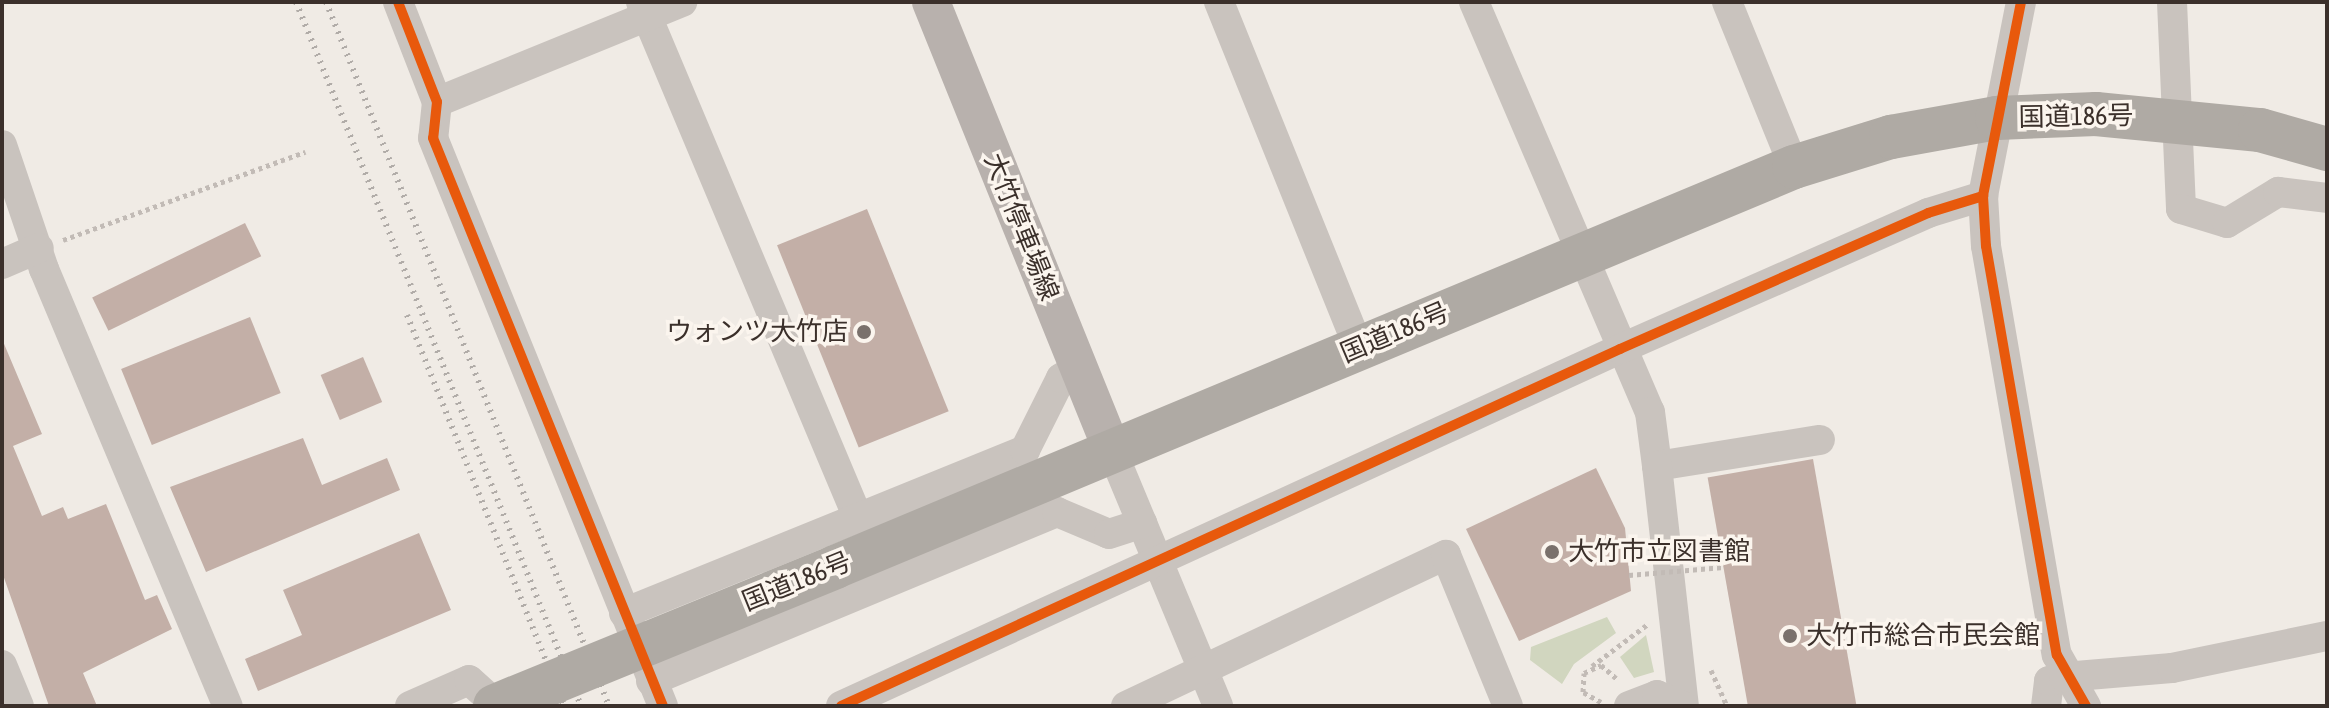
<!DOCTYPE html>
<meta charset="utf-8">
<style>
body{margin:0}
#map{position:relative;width:2329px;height:708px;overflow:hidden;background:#f0ebe5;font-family:"Asap Condensed","Noto Sans JP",sans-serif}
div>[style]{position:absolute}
.green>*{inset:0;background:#d1d6bf}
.building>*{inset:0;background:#c3afa7;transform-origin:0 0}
.path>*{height:5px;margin-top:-2.5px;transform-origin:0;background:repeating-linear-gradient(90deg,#c2bbb6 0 4px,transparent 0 8px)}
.minor>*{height:30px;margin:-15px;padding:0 15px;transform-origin:15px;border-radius:15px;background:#c9c3be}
.major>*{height:38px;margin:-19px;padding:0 19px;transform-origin:19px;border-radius:19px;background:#b8b1ad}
.highway>*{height:44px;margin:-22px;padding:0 22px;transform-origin:22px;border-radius:22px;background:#afaaa4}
.rail>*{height:6px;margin-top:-3px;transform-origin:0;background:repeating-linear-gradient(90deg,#b1aca8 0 2px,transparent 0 8px)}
.path-bridge>*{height:5px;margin-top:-2.5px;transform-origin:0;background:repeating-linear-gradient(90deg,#c2bbb6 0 4px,transparent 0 8px)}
.highway-bridge>*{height:44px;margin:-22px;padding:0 22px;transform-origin:22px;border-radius:22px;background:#afaaa4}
.cycleway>*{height:10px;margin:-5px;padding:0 5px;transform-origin:5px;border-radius:5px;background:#e8590c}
.dots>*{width:22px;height:22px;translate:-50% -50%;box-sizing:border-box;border:4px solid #fbf5ee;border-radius:50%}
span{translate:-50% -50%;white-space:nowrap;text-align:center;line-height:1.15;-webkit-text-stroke:7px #fbf5ee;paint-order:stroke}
.street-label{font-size:26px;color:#3b302b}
.poi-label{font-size:26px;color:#3b302b}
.right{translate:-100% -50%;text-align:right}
.left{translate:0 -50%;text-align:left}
.frame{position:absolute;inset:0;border:4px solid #3b302b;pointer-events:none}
</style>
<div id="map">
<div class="green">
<i style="clip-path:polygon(1607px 617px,1616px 633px,1574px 664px,1562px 684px,1530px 660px,1531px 647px)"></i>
<i style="clip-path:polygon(1646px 635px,1654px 672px,1634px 678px,1620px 657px)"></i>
</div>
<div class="building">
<i style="left:867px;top:209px;width:218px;height:97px;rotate:68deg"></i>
<i style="left:245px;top:223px;width:37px;height:170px;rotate:64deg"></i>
<i style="left:250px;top:317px;width:82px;height:139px;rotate:68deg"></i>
<i style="clip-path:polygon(2px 339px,42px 434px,13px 446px,42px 516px,63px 507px,68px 519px,106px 504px,145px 600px,157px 595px,172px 629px,83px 673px,97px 706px,49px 706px,2px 572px)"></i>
<i style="left:363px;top:357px;width:49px;height:46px;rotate:67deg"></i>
<i style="clip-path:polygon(303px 438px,322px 485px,387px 458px,400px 490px,206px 572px,170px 487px)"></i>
<i style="left:1813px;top:459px;width:251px;height:107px;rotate:80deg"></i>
<i style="clip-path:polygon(1596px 468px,1625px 528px,1631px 591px,1519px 641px,1466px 529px)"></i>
<i style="clip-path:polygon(419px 533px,451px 610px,258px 691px,245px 659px,302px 635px,283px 590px)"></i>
</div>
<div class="path">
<i style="left:63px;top:240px;width:258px;rotate:-20deg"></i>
<i style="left:1592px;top:666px;width:70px;rotate:-36.9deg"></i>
<i style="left:1711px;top:670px;width:39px;rotate:66deg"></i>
<i style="left:1601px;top:702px;width:21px;rotate:-151deg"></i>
<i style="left:1583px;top:692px;width:19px;rotate:-87deg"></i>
<i style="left:1584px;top:673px;width:19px;rotate:-25deg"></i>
<i style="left:1601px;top:665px;width:23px;rotate:41deg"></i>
</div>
<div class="minor">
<i style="left:398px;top:2px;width:107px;rotate:68.7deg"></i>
<i style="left:437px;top:102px;width:36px;rotate:96deg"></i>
<i style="left:433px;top:138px;width:613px;rotate:67.96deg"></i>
<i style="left:641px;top:2px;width:560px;rotate:67.19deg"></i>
<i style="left:1219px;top:2px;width:373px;rotate:68deg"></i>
<i style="left:1474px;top:2px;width:446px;rotate:66.8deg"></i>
<i style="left:1650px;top:412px;width:54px;rotate:82.6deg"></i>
<i style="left:1657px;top:466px;width:165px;rotate:-9.1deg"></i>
<i style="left:1727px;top:2px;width:178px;rotate:67.9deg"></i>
<i style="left:2021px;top:2px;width:198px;rotate:101.1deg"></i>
<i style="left:1983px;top:196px;width:50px;rotate:86.6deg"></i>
<i style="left:1986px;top:246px;width:415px;rotate:80.2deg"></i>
<i style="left:2057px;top:655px;width:59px;rotate:60.4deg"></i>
<i style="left:2172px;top:2px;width:207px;rotate:87.5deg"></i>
<i style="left:2181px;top:209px;width:48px;rotate:16.9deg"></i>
<i style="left:2227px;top:223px;width:60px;rotate:-31.3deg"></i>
<i style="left:2278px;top:192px;width:49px;rotate:7deg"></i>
<i style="left:437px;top:102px;width:265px;rotate:-22.2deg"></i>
<i style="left:2px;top:145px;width:131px;rotate:71.3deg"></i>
<i style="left:44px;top:269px;width:474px;rotate:67.2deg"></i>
<i style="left:2px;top:264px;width:40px;rotate:-23.4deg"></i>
<i style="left:1112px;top:451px;width:276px;rotate:67.4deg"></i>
<i style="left:1657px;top:466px;width:242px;rotate:83.6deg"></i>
<i style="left:624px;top:613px;width:433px;rotate:-22.1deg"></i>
<i style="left:1025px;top:450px;width:80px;rotate:-63.4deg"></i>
<i style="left:1061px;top:378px;width:20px;rotate:-30deg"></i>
<i style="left:2px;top:665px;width:44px;rotate:67.5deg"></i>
<i style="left:651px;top:681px;width:440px;rotate:-22.6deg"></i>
<i style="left:1057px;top:512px;width:56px;rotate:22.9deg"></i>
<i style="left:1109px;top:534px;width:35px;rotate:-18deg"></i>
<i style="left:410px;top:706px;width:64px;rotate:-23.8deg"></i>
<i style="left:469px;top:680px;width:39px;rotate:42deg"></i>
<i style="left:841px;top:706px;width:857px;rotate:-24.62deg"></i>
<i style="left:1620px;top:349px;width:337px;rotate:-23.8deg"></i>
<i style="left:1928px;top:213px;width:58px;rotate:-17.2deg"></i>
<i style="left:1126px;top:706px;width:354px;rotate:-25.3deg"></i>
<i style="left:1446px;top:555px;width:163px;rotate:67.7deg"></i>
<i style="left:1629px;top:706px;width:30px;rotate:-21deg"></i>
<i style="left:1657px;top:695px;width:28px;rotate:23deg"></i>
<i style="left:2046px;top:706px;width:25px;rotate:-83deg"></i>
<i style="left:2049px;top:681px;width:16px;rotate:-15deg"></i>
<i style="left:2064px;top:677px;width:108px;rotate:-4.8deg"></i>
<i style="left:2172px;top:668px;width:158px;rotate:-11.7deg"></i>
</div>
<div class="major">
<i style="left:931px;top:2px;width:484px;rotate:68deg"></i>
</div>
<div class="highway">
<i style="left:835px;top:567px;width:1039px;rotate:-22.64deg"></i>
<i style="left:1794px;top:167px;width:102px;rotate:-17.2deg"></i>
<i style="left:1891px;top:137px;width:108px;rotate:-10.2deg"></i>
<i style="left:1997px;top:118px;width:99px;rotate:-2.3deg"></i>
<i style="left:2096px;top:114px;width:165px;rotate:5.6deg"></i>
<i style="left:2260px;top:130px;width:70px;rotate:15.8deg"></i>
</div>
<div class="rail">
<i style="left:296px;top:2px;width:760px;rotate:67.96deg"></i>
<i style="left:326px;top:2px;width:759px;rotate:68.1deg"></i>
<i style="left:407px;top:315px;width:421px;rotate:68.1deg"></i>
</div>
<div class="path-bridge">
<i style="left:1629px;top:575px;width:95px;rotate:-4.8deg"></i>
</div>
<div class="highway-bridge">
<i style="left:495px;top:706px;width:367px;rotate:-22.2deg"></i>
</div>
<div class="cycleway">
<i style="left:398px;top:2px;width:107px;rotate:68.7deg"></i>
<i style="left:437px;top:102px;width:36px;rotate:96deg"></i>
<i style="left:433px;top:138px;width:613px;rotate:67.96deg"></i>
<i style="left:2021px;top:2px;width:198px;rotate:101.1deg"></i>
<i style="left:1983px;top:196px;width:50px;rotate:86.6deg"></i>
<i style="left:1986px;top:246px;width:415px;rotate:80.2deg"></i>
<i style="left:2057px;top:655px;width:59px;rotate:60.4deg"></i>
<i style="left:841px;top:706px;width:857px;rotate:-24.62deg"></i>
<i style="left:1620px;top:349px;width:337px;rotate:-23.8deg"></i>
<i style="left:1928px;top:213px;width:58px;rotate:-17.2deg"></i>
</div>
<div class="dots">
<i style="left:864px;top:332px;background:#7a716c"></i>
<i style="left:1552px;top:552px;background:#7a716c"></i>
<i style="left:1790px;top:636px;background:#7a716c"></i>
</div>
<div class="street-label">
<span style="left:2076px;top:117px;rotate:-1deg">国道186号</span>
<span style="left:1021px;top:227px;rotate:68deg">大竹停車場線</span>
<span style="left:1395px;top:333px;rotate:-23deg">国道186号</span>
<span style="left:797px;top:582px;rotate:-22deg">国道186号</span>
</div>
<div class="poi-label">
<span class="right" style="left:848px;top:332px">ウォンツ大竹店</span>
<span class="left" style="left:1568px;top:552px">大竹市立図書館</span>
<span class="left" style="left:1806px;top:636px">大竹市総合市民会館</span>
</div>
<div class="frame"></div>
</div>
